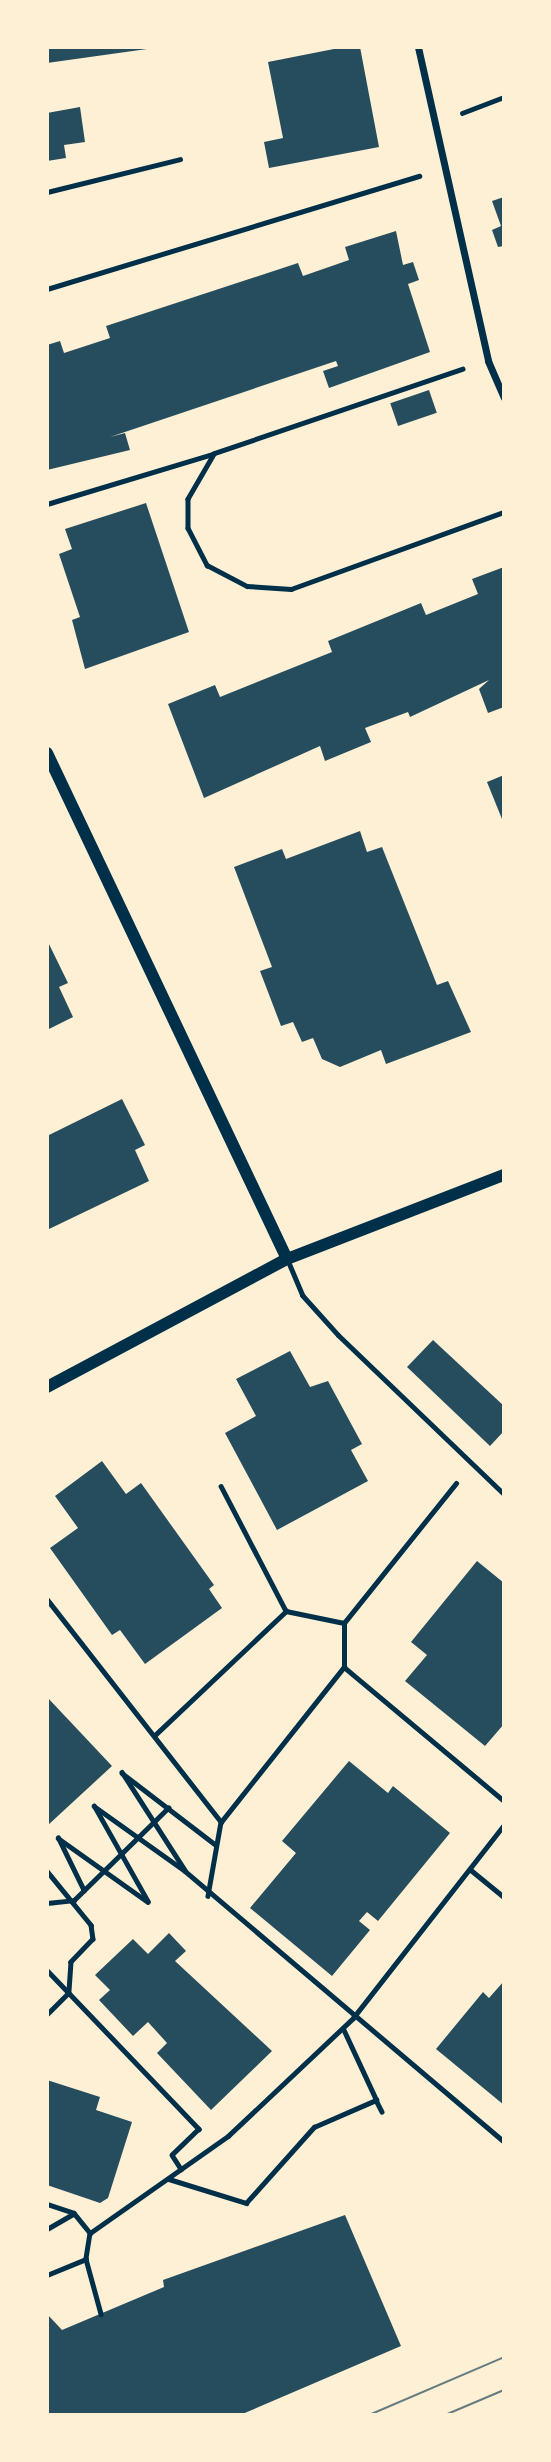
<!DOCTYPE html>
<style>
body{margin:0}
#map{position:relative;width:551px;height:2462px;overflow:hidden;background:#fdf0d5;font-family:"Noto Serif",serif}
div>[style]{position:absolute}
.building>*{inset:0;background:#264d5e;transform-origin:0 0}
.path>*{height:4.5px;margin:-2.25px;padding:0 2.25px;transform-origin:2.25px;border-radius:2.25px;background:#003049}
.service>*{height:5px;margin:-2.5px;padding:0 2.5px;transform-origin:2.5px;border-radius:2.5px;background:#003049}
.minor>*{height:7px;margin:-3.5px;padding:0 3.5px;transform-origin:3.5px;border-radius:3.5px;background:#003049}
.tertiary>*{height:12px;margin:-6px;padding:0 6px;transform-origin:6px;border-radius:6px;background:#003049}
.tram>*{height:2px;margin:-1px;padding:0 1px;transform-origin:1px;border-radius:1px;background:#657d81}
span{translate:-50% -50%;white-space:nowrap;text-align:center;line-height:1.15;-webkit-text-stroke:7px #fdf0d5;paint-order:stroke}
.frame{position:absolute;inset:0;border:49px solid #fdf0d5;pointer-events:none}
</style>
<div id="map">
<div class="building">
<i style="clip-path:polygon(47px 47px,147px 47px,147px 49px,47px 63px)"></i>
<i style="clip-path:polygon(344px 47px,360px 47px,379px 147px,269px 168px,264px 142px,283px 138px,268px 62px)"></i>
<i style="clip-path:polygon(80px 107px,85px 142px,64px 145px,66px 158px,47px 161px,47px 113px)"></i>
<i style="clip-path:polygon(504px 197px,504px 246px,498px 247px,492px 230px,501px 226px,492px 201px)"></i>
<i style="clip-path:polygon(396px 231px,403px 265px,413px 262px,419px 280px,408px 284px,430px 352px,329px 388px,323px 371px,338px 366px,336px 361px,110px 437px,125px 433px,130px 450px,47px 470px,47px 345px,60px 341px,64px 353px,110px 338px,106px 326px,298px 263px,303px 276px,349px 260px,345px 247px)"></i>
<i style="left:429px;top:390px;width:24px;height:41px;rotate:71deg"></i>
<i style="clip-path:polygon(146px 503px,189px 632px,85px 669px,72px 620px,80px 617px,59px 554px,72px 549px,65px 529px)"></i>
<i style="clip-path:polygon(504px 567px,504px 707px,488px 713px,479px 689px,489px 680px,410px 717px,408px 712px,365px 728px,371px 742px,325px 761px,320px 746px,204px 798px,168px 704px,215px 685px,220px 697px,332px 652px,328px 641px,421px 603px,426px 615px,478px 594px,472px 579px)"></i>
<i style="clip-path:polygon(504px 775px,504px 824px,487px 782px)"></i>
<i style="clip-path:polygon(360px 831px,367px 852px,382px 847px,437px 985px,448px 981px,471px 1032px,386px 1064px,381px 1050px,340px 1067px,322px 1059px,313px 1038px,302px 1042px,293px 1022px,281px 1026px,260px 971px,272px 967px,234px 867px,282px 849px,286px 859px)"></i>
<i style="clip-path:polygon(47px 940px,68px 983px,59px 987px,73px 1017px,47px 1030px)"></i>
<i style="clip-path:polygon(122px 1099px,145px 1145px,135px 1150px,149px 1181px,47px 1230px,47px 1136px)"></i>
<i style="clip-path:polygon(433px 1340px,504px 1406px,504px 1431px,490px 1446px,407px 1367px)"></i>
<i style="clip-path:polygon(290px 1351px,310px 1387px,328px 1381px,362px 1444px,351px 1450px,368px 1481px,277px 1530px,225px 1433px,256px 1416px,236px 1379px)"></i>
<i style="clip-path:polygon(102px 1461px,126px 1494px,141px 1483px,214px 1585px,209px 1589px,222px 1608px,145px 1664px,120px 1630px,112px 1635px,50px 1548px,78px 1528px,55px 1496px)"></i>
<i style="clip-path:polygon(477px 1561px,504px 1583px,504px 1724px,485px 1746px,405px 1681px,427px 1655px,411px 1642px)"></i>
<i style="clip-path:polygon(47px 1697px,112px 1766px,47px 1826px)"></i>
<i style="clip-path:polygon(349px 1761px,388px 1793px,393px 1786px,450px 1833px,378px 1921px,367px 1912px,359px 1921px,370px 1930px,332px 1976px,250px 1908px,296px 1853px,282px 1841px)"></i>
<i style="clip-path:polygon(169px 1933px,186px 1951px,175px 1961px,272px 2051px,211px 2110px,157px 2053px,167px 2043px,148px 2022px,133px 2036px,99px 2000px,110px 1990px,95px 1975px,133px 1939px,148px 1954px)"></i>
<i style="clip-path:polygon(504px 1981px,504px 2105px,436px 2049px,483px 1992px,489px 1998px)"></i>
<i style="clip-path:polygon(47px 2080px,100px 2097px,96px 2110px,132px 2122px,108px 2198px,100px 2203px,47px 2185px)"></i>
<i style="clip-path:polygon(345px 2215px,401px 2346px,240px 2415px,47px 2415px,47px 2314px,62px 2330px,164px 2287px,163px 2280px)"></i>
</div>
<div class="path">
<i style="left:462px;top:113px;width:45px;rotate:-20.9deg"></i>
<i style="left:47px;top:289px;width:389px;rotate:-16.9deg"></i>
<i style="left:463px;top:369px;width:263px;rotate:161.2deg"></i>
<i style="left:214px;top:454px;width:52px;rotate:120deg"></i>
<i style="left:188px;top:499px;width:29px;rotate:90deg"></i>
<i style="left:188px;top:528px;width:42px;rotate:62.8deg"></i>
<i style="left:207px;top:565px;width:45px;rotate:27.7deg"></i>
<i style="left:247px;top:586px;width:44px;rotate:3.9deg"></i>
<i style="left:291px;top:589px;width:226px;rotate:-19.9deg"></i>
<i style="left:47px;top:504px;width:173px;rotate:-16.8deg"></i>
<i style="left:221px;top:1486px;width:141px;rotate:62.5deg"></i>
<i style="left:47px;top:1599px;width:283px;rotate:52deg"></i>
<i style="left:221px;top:1822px;width:75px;rotate:100deg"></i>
<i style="left:344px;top:1667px;width:209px;rotate:39.9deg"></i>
<i style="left:154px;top:1736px;width:182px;rotate:-43.4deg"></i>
<i style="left:286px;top:1611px;width:59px;rotate:11.7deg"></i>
<i style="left:344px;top:1623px;width:179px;rotate:-51.3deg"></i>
<i style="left:221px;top:1822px;width:198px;rotate:-51.6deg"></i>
<i style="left:344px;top:1667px;width:44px;rotate:-90deg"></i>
<i style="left:471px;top:1870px;width:43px;rotate:39.3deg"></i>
<i style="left:47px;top:1871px;width:70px;rotate:50.8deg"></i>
<i style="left:91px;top:1925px;width:14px;rotate:82deg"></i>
<i style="left:93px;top:1939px;width:32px;rotate:134deg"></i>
<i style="left:71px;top:1962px;width:31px;rotate:94deg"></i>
<i style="left:69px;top:1993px;width:31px;rotate:135deg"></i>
<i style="left:185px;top:1871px;width:419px;rotate:40.3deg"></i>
<i style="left:84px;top:1891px;width:59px;rotate:-116.1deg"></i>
<i style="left:58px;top:1838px;width:110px;rotate:35.4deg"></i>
<i style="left:148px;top:1902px;width:110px;rotate:-119.4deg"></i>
<i style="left:94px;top:1806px;width:112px;rotate:35.5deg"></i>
<i style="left:185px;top:1871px;width:117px;rotate:-122.7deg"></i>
<i style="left:122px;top:1773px;width:118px;rotate:37.5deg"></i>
<i style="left:47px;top:1903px;width:27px;rotate:-6deg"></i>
<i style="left:74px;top:1900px;width:132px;rotate:-44.4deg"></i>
<i style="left:47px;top:1970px;width:220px;rotate:46.3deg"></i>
<i style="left:199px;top:2129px;width:37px;rotate:136deg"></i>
<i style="left:172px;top:2155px;width:17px;rotate:57deg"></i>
<i style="left:376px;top:2100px;width:13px;rotate:63deg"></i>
<i style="left:169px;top:2179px;width:81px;rotate:17.3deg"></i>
<i style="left:246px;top:2203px;width:102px;rotate:-48.2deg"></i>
<i style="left:314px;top:2127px;width:68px;rotate:-23.5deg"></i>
<i style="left:376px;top:2100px;width:78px;rotate:-114.9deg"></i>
<i style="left:47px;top:2204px;width:28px;rotate:18deg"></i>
<i style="left:74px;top:2213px;width:26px;rotate:51deg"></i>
<i style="left:90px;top:2233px;width:169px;rotate:-35.1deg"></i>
<i style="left:228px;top:2136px;width:172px;rotate:-43.3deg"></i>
<i style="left:353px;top:2018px;width:245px;rotate:-52deg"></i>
<i style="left:47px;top:2229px;width:30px;rotate:-30deg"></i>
<i style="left:90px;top:2233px;width:26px;rotate:99deg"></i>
<i style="left:86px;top:2259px;width:57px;rotate:74.7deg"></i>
<i style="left:47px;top:2275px;width:42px;rotate:-22.3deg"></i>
</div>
<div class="service">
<i style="left:47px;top:192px;width:137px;rotate:-13.9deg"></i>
<i style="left:287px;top:1259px;width:39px;rotate:67deg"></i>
<i style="left:302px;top:1295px;width:54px;rotate:48deg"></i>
<i style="left:338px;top:1335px;width:230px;rotate:43.8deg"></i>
</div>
<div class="minor">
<i style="left:418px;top:47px;width:322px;rotate:77.4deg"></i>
<i style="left:488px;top:361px;width:40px;rotate:66.6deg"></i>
</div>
<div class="tertiary">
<i style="left:47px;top:753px;width:560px;rotate:64.62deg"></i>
<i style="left:47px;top:1387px;width:272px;rotate:-28.1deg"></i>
<i style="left:287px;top:1259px;width:233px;rotate:-21.2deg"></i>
</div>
<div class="tram">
<i style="left:369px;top:2415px;width:147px;rotate:-23.2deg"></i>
<i style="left:445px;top:2415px;width:64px;rotate:-23deg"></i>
</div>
<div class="frame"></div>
</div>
